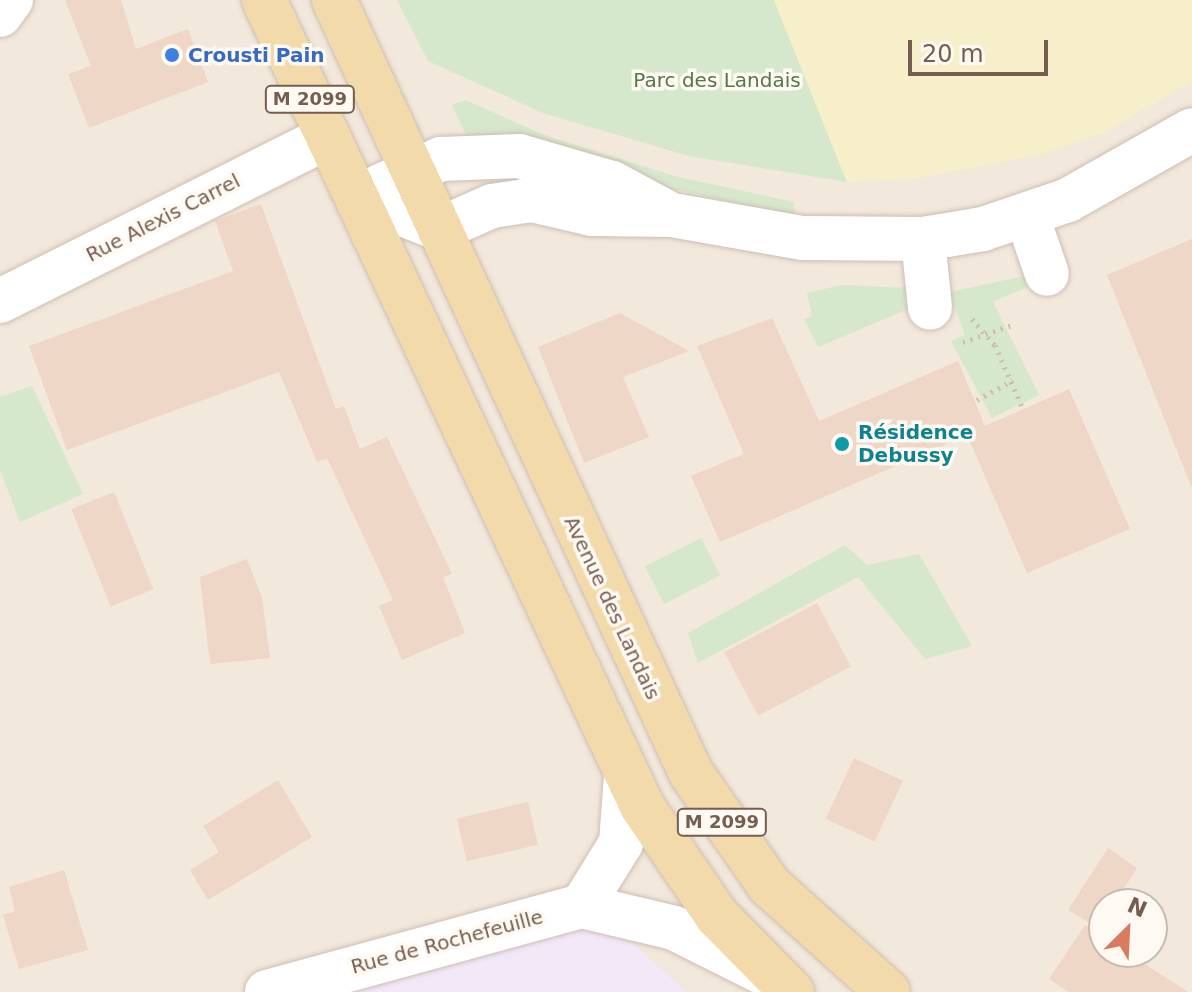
<!DOCTYPE html>
<meta charset="utf-8">
<style>
body{margin:0}
#map{position:relative;width:1192px;height:992px;overflow:hidden;background:#fbf6ec;font-family:"DejaVu Sans",sans-serif}
div>[style]{position:absolute}
.residential>*{inset:0;background:#f2e8db}
.education>*{inset:0;background:#f2e8f8}
.green>*{inset:0;background:#d6e8cb;transform-origin:0 0}
.sand>*{inset:0;background:#f7eeca}
.building>*{inset:0;background:#eed7c6;transform-origin:0 0}
.path>*{height:5px;margin-top:-2.5px;transform-origin:0;background:repeating-linear-gradient(90deg,#d4baa8 0 2px,transparent 0 8px)}
.roads{filter:drop-shadow(0 0 2px #cdbeb2) drop-shadow(0 0 2px #cdbeb2)}
.minor>*{height:44px;margin:-22px;padding:0 22px;transform-origin:22px;border-radius:22px;background:#fff}
.major>*{height:44px;margin:-22px;padding:0 22px;transform-origin:22px;border-radius:22px;background:#f3daab}
.dots>*{width:22px;height:22px;translate:-50% -50%;box-sizing:border-box;border:4px solid #fef9f2;border-radius:50%}
span{translate:-50% -50%;white-space:nowrap;text-align:center;line-height:1.15;-webkit-text-stroke:7px #fef9f2;paint-order:stroke}
.shield-label span{padding:2px 6px;background:#fef9f2;border:2px solid;border-radius:6px;-webkit-text-stroke-width:0}
.shield-label{font-size:18px;color:#755e50;font-weight:700}
.shop-label{font-size:20px;color:#366cbe;font-weight:700}
.left{translate:0 -50%;text-align:left}
.park-label{font-size:20px;color:#567949}
.street-label{font-size:20px;color:#755e50}
.culture-label{font-size:20px;color:#0d838f;font-weight:700}
.north{position:absolute;left:1088px;top:888px;width:80px;height:80px;box-sizing:border-box;background:#fef9f2;border:2px solid #c7bbb1;border-radius:50%;rotate:24deg;font-size:22px;font-weight:700;line-height:32px;text-align:center;color:#755e50}
.north::after{content:'';display:block;margin:auto;width:28px;height:36px;background:#d97b5d;clip-path:polygon(50% 0,100% 100%,50% 72%,0 100%)}
.scale{position:absolute;left:908px;top:40px;width:140px;height:36px;box-sizing:border-box;border:4px solid #755e50;border-top:0;padding-left:10px;font-size:24px;line-height:28px;white-space:nowrap;color:#755e50;-webkit-text-stroke:6px #fef9f2;paint-order:stroke}
</style>
<div id="map">
<div class="residential">
<i style="clip-path:polygon(evenodd,0 0,1192px 0,1192px 992px,0 992px,0 0,1104px 904px,1152px 904px,1152px 952px,1104px 952px,1104px 904px)"></i>
</div>
<div class="education">
<i style="clip-path:polygon(588px 926px,629px 940px,686px 992px,348px 992px)"></i>
</div>
<div class="green">
<i style="clip-path:polygon(397px 0,774px 0,847px 182px,689px 156px,543px 113px,428px 61px)"></i>
<i style="clip-path:polygon(465px 100px,547px 136px,678px 177px,794px 202px,795px 217px,469px 142px,452px 105px)"></i>
<i style="clip-path:polygon(1025px 276px,1029px 286px,993px 302px,1039px 395px,992px 418px,951px 341px,965px 335px,949px 292px)"></i>
<i style="clip-path:polygon(841px 285px,910px 288px,918px 305px,818px 347px,804px 319px,812px 316px,807px 293px)"></i>
<i style="clip-path:polygon(32px 386px,83px 494px,20px 522px,0 470px,0 397px)"></i>
<i style="left:701px;top:538px;width:42px;height:63px;rotate:63deg"></i>
<i style="clip-path:polygon(845px 545px,867px 565px,919px 554px,972px 646px,925px 659px,858px 577px,698px 663px,688px 633px)"></i>
</div>
<div class="sand">
<i style="clip-path:polygon(774px 0,1192px 0,1192px 81px,1104px 133px,1044px 154px,914px 179px,847px 182px)"></i>
</div>
<div class="building">
<i style="clip-path:polygon(65px 0,121px 0,136px 49px,188px 29px,208px 82px,89px 128px,68px 74px,91px 66px)"></i>
<i style="clip-path:polygon(261px 204px,336px 409px,344px 406px,360px 449px,387px 437px,452px 574px,443px 577px,465px 633px,402px 660px,379px 606px,393px 600px,327px 458px,317px 462px,279px 372px,67px 450px,29px 346px,233px 271px,215px 221px)"></i>
<i style="clip-path:polygon(1192px 239px,1192px 486px,1191px 486px,1107px 275px)"></i>
<i style="clip-path:polygon(620px 313px,689px 351px,623px 377px,649px 437px,584px 463px,538px 347px)"></i>
<i style="clip-path:polygon(772px 318px,819px 421px,958px 361px,985px 426px,1069px 389px,1130px 529px,1027px 573px,967px 435px,720px 542px,691px 476px,744px 454px,697px 346px)"></i>
<i style="left:114px;top:492px;width:105px;height:46px;rotate:68deg"></i>
<i style="clip-path:polygon(247px 559px,262px 598px,270px 658px,210px 664px,200px 577px)"></i>
<i style="left:817px;top:603px;width:72px;height:105px;rotate:62deg"></i>
<i style="left:854px;top:758px;width:54px;height:67px;rotate:25deg"></i>
<i style="clip-path:polygon(278px 780px,312px 837px,208px 900px,190px 870px,219px 852px,203px 826px)"></i>
<i style="left:528px;top:802px;width:44px;height:73px;rotate:77deg"></i>
<i style="clip-path:polygon(1108px 848px,1137px 868px,1114px 904px,1104px 904px,1098px 928px,1068px 910px)"></i>
<i style="clip-path:polygon(64px 870px,88px 950px,19px 969px,3px 915px,15px 911px,9px 887px)"></i>
<i style="clip-path:polygon(1085px 925px,1104px 938px,1104px 952px,1126px 952px,1188px 992px,1069px 992px,1049px 979px)"></i>
</div>
<div class="path">
<i style="left:972px;top:319px;width:35px;rotate:49deg"></i>
<i style="left:995px;top:345px;width:70px;rotate:66.4deg"></i>
<i style="left:963px;top:342px;width:52px;rotate:-19.1deg"></i>
<i style="left:977px;top:400px;width:41px;rotate:-29.1deg"></i>
</div>
<div class="roads">
<div class="minor">
<i style="left:0;top:15px;width:19px;rotate:-54deg"></i>
<i style="left:380px;top:186px;width:67px;rotate:-23.9deg"></i>
<i style="left:441px;top:159px;width:78px;rotate:-2.2deg"></i>
<i style="left:519px;top:156px;width:97px;rotate:16.2deg"></i>
<i style="left:612px;top:183px;width:61px;rotate:28.2deg"></i>
<i style="left:357px;top:196px;width:89px;rotate:21.7deg"></i>
<i style="left:440px;top:229px;width:57px;rotate:-23.9deg"></i>
<i style="left:492px;top:206px;width:40px;rotate:-8.5deg"></i>
<i style="left:532px;top:200px;width:62px;rotate:13.1deg"></i>
<i style="left:592px;top:214px;width:80px;rotate:0.7deg"></i>
<i style="left:672px;top:215px;width:133px;rotate:10deg"></i>
<i style="left:803px;top:238px;width:120px;rotate:0.5deg"></i>
<i style="left:923px;top:239px;width:61px;rotate:-9.5deg"></i>
<i style="left:983px;top:229px;width:90px;rotate:-18.8deg"></i>
<i style="left:1068px;top:200px;width:142px;rotate:-29.4deg"></i>
<i style="left:1027px;top:216px;width:61px;rotate:71deg"></i>
<i style="left:923px;top:239px;width:69px;rotate:84.2deg"></i>
<i style="left:0;top:301px;width:366px;rotate:-26.6deg"></i>
<i style="left:582px;top:906px;width:74px;rotate:-58.2deg"></i>
<i style="left:621px;top:843px;width:68px;rotate:-85.8deg"></i>
<i style="left:267px;top:992px;width:327px;rotate:-15.3deg"></i>
<i style="left:582px;top:906px;width:95px;rotate:13.4deg"></i>
<i style="left:674px;top:928px;width:112px;rotate:26.6deg"></i>
</div>
<div class="major">
<i style="left:264px;top:0;width:890px;rotate:64.87deg"></i>
<i style="left:642px;top:806px;width:133px;rotate:55.7deg"></i>
<i style="left:717px;top:916px;width:107px;rotate:45.4deg"></i>
<i style="left:334px;top:0;width:851px;rotate:65.21deg"></i>
<i style="left:691px;top:773px;width:136px;rotate:55.1deg"></i>
<i style="left:769px;top:885px;width:160px;rotate:42deg"></i>
</div>
</div>
<div class="dots">
<i style="left:172px;top:55px;background:#3f7fe0"></i>
<i style="left:842px;top:444px;background:#0f9aa8"></i>
</div>
<div class="shield-label">
<span style="left:310px;top:99px">M 2099</span>
<span style="left:722px;top:822px">M 2099</span>
</div>
<div class="shop-label">
<span class="left" style="left:188px;top:55px">Crousti Pain</span>
</div>
<div class="park-label">
<span style="left:717px;top:80px">Parc des Landais</span>
</div>
<div class="street-label">
<span style="left:163px;top:218px;rotate:-27deg">Rue Alexis Carrel</span>
<span style="left:612px;top:608px;rotate:65deg">Avenue des Landais</span>
<span style="left:447px;top:942px;rotate:-15deg">Rue de Rochefeuille</span>
</div>
<div class="culture-label">
<span class="left" style="left:858px;top:444px">Résidence<br>Debussy</span>
</div>
<div class="north">N</div>
<div class="scale">20 m</div>
</div>
